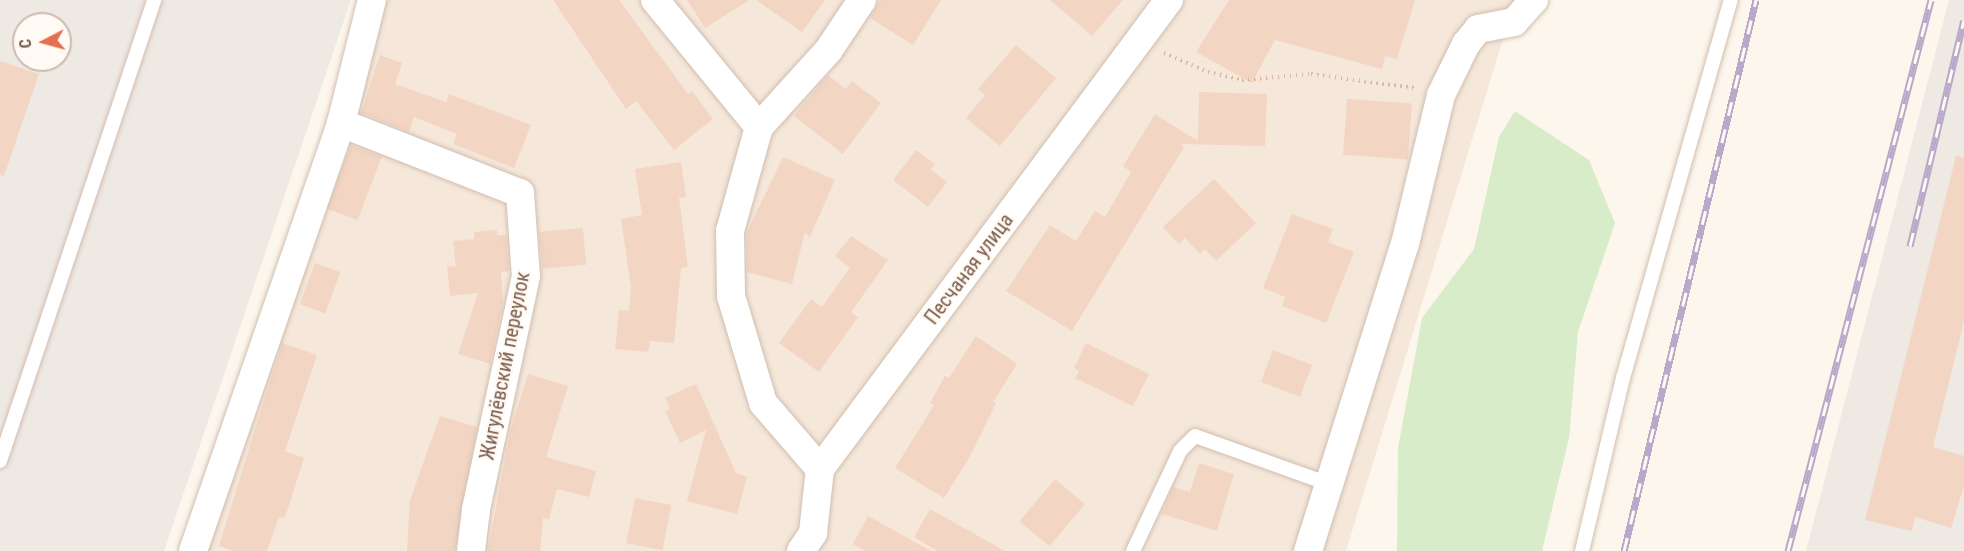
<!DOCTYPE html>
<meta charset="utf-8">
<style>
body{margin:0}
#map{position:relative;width:1964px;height:551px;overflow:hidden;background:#fdf6ec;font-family:"Roboto Condensed",sans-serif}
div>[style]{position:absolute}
.residential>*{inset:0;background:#f5e8da}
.industrial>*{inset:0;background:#efe9e4}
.green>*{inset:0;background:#d8ecc9}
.building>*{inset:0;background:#f3d5c3;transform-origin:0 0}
.path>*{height:4px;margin-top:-2px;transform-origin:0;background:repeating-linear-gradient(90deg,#d9b8a5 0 1.5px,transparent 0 6px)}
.roads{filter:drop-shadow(0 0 2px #d1beb0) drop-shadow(0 0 2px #d1beb0)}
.service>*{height:14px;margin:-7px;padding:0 7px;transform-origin:7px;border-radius:7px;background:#fff}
.minor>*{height:28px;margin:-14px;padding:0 14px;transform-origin:14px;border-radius:14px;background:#fff}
.rail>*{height:7px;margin-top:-3.5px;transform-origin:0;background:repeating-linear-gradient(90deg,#fffaf3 0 14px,#b9a8c9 0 28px);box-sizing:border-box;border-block:2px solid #b9a8c9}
span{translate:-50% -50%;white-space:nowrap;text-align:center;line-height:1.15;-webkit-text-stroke:4.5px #fffaf3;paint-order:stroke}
.street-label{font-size:20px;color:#7a5c4d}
.north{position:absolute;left:12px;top:12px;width:60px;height:60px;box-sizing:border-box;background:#fffaf3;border:2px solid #cabbb1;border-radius:50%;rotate:264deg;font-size:16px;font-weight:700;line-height:24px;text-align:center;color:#7a5c4d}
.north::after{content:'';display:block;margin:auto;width:21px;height:27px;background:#e76f51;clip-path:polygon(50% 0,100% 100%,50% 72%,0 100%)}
</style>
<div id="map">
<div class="residential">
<i style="clip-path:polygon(375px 0,1515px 0,1346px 551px,201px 551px)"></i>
</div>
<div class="industrial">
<i style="clip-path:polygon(evenodd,0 0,351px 0,164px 551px,0 551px,0 0,24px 24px,60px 24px,60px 60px,24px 60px,24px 24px)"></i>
<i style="clip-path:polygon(1949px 0,1964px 0,1964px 551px,1806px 551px)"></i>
</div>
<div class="green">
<i style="clip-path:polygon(1515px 111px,1589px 160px,1615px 223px,1578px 332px,1569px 438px,1542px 551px,1397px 551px,1398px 448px,1422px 318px,1474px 249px,1499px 137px)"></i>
</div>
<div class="building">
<i style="clip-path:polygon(553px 0,619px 0,688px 94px,692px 91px,713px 119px,674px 150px,636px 101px,626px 109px)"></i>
<i style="clip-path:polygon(687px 0,749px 0,705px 28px)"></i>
<i style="clip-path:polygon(756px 0,825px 0,802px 32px)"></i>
<i style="clip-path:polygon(880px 0,941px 0,913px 45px,870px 18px)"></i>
<i style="clip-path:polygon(1050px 0,1123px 0,1092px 36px)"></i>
<i style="clip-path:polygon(1229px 0,1415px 0,1397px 59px,1385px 56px,1382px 69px,1275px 40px,1252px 83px,1196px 52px)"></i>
<i style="clip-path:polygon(1016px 45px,1056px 78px,1000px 146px,966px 118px,985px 95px,978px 89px)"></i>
<i style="clip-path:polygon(380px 55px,402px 63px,395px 84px,446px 102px,449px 94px,531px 125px,514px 168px,453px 144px,457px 134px,414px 117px,409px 132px,361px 113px)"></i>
<i style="clip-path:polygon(0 61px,39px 74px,4px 176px,0 175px)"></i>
<i style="clip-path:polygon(828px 75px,846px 89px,852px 81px,881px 103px,843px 154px,794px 116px)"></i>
<i style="clip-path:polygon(1199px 92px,1267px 94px,1265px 146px,1181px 144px,1184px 147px,1072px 331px,1006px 291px,1050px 225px,1076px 241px,1095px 211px,1105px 217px,1131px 172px,1123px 166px,1155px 114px,1198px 141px)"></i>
<i style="left:1347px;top:99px;width:65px;height:56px;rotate:4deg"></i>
<i style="left:351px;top:145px;width:33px;height:68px;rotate:21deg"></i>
<i style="clip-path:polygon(916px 150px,935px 164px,931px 170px,947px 182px,928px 207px,893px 180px)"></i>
<i style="clip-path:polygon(1956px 156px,1964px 157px,1964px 321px,1933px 447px,1964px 456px,1964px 486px,1951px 528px,1915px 517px,1912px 531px,1865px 520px)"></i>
<i style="clip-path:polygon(783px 157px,835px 180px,810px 237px,805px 232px,792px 284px,747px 272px,747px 232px)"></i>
<i style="clip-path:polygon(681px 162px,686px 197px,679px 198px,688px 267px,681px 268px,674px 343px,650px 341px,648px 352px,615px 349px,619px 310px,629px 311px,631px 287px,621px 219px,642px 215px,635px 169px)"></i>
<i style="clip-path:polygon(1214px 179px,1256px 223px,1216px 261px,1205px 249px,1200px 254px,1185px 238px,1179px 244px,1163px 227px)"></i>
<i style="clip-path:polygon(1292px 214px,1333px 229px,1328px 242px,1354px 252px,1326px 323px,1282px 306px,1285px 297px,1263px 288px)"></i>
<i style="left:583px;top:228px;width:37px;height:44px;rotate:85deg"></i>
<i style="clip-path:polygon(497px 230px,497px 235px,506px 235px,509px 271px,501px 272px,503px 303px,490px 364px,458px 354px,478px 293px,450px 296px,447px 267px,456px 266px,453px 241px,474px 239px,474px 232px)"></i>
<i style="clip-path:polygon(851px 236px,888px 260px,851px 312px,858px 317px,819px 372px,779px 343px,811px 299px,822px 307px,850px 268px,835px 256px)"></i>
<i style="left:315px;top:263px;width:27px;height:44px;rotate:20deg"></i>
<i style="clip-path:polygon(976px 336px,1017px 364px,993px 402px,996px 403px,969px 458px,944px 498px,895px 468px,934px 405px,930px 403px,945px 376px,949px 378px)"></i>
<i style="clip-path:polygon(282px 343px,317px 355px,285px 451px,304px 458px,285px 518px,279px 517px,267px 551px,234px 551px,219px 546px)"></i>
<i style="clip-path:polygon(1086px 343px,1149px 374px,1133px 406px,1075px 378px,1079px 371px,1074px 368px)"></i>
<i style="left:1273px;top:350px;width:42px;height:34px;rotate:21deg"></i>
<i style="clip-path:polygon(528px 374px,568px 386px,546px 457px,596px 471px,589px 497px,557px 489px,549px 519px,543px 518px,540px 551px,488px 551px,510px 432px)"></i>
<i style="clip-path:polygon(696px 384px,736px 473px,747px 477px,737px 514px,687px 501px,706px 430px,680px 443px,665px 411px,670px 409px,665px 398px)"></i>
<i style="clip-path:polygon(440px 416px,477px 427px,455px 551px,407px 551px,410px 500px)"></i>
<i style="clip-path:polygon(1199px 463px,1234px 474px,1217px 531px,1162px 514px,1173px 487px,1190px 492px)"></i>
<i style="left:1055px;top:479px;width:39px;height:55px;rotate:40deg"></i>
<i style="left:635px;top:498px;width:37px;height:46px;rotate:11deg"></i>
<i style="clip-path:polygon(930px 509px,1005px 551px,938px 551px,914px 537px)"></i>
<i style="clip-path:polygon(868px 516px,931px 551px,866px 551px,853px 544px)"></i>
</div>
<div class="path">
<i style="left:1164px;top:53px;width:48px;rotate:23.4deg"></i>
<i style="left:1208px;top:72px;width:35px;rotate:13deg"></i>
<i style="left:1242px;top:80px;width:69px;rotate:-5deg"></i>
<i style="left:1311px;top:74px;width:104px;rotate:7.7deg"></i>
</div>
<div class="roads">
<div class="service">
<i style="left:0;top:461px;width:486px;rotate:-71.5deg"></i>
<i style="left:1133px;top:551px;width:110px;rotate:-64.8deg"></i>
<i style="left:1180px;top:451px;width:21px;rotate:-45deg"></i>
<i style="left:1195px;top:436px;width:142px;rotate:19.7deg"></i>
<i style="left:1582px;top:551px;width:178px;rotate:-76.7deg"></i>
<i style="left:1623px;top:378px;width:393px;rotate:-74.1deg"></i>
</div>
<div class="minor">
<i style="left:655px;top:0;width:164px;rotate:50.7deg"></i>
<i style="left:759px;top:127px;width:108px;rotate:105.6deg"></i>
<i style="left:730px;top:231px;width:65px;rotate:89.1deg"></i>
<i style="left:731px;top:296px;width:112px;rotate:73.3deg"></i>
<i style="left:763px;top:403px;width:87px;rotate:49.2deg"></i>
<i style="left:341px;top:123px;width:192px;rotate:21.4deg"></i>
<i style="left:520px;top:193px;width:83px;rotate:85.9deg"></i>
<i style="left:526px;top:276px;width:239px;rotate:102.1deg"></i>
<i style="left:476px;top:510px;width:41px;rotate:97deg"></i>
<i style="left:759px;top:127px;width:103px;rotate:-47.8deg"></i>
<i style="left:828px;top:51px;width:61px;rotate:-56.3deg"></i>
<i style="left:193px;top:551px;width:453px;rotate:-70.9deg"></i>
<i style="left:341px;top:123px;width:127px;rotate:-75.9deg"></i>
<i style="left:801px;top:551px;width:22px;rotate:-56deg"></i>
<i style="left:813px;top:533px;width:64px;rotate:-83.8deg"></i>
<i style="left:820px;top:469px;width:585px;rotate:-53.35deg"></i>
<i style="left:1308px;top:551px;width:322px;rotate:-72.5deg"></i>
<i style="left:1405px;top:244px;width:153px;rotate:-76.4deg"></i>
<i style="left:1441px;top:95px;width:57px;rotate:-63.9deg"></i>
<i style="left:1466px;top:44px;width:19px;rotate:-51deg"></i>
<i style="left:1478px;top:29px;width:37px;rotate:-11deg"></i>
<i style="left:1514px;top:22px;width:30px;rotate:-48deg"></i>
</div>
</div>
<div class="rail">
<i style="left:1910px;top:246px;width:232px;rotate:-76.6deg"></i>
<i style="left:1624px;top:551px;width:567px;rotate:-76.53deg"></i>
<i style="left:1788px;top:551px;width:569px;rotate:-75.45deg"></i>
</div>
<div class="street-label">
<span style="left:969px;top:269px;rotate:-53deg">Песчаная улица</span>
<span style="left:505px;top:366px;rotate:-79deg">Жигулёвский переулок</span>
</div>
<div class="north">С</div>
</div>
